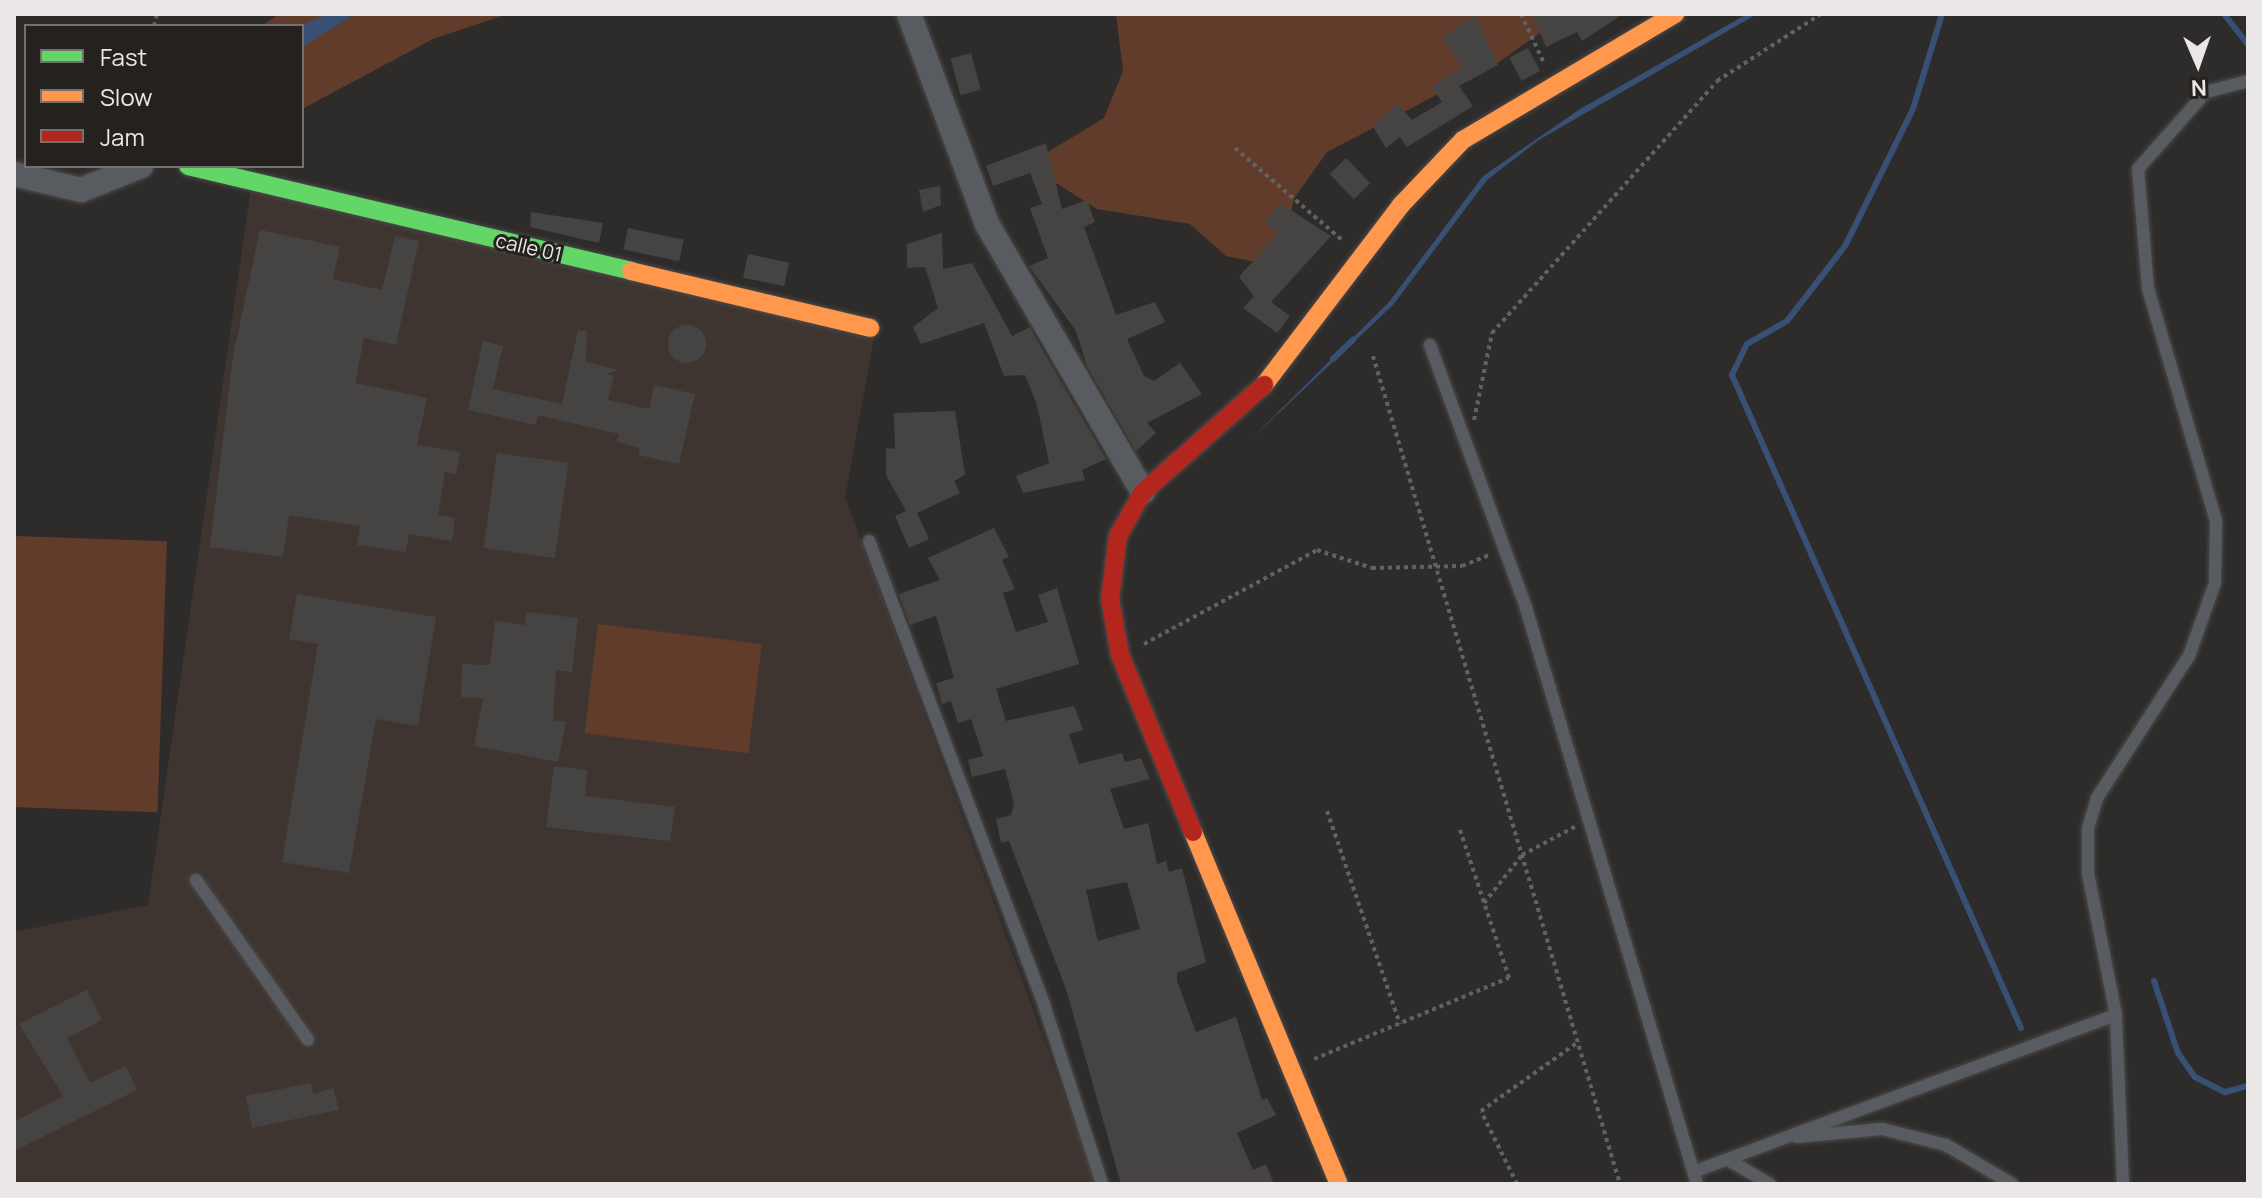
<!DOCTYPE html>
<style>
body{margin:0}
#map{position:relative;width:2262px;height:1198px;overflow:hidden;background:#2e2c2a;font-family:Manrope,sans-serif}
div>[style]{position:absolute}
.built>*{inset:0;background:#3e3531}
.green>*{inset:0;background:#623c2b;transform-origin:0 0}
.water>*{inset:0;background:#375074}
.stream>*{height:6px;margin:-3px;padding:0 3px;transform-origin:3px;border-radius:3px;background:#375074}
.building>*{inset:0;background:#464443;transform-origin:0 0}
.round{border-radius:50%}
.path>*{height:4px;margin-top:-2px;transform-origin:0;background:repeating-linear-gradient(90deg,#616265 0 4px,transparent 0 8px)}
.roads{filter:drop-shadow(0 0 2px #4b4a49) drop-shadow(0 0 2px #4b4a49)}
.lane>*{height:12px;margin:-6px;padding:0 6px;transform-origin:6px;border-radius:6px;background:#585c61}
.street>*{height:24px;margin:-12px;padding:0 12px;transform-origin:12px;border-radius:12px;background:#585c61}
.fast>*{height:18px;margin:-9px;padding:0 9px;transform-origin:9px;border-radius:9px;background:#63d668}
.slow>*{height:18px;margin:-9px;padding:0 9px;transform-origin:9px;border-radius:9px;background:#ff974d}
.jam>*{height:18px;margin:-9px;padding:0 9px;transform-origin:9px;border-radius:9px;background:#b3261e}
span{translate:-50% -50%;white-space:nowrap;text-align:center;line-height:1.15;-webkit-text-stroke:6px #25211f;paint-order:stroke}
.street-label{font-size:20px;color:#eae7e6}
.frame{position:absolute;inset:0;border:16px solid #eae7e6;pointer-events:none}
.legend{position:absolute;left:24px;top:24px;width:280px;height:144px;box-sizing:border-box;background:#25211f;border:2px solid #74706f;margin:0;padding:10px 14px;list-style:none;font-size:24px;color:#eae7e6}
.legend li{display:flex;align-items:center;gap:16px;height:40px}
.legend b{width:40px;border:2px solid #74706f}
.north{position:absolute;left:2158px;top:24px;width:80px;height:80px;-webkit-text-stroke:6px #25211f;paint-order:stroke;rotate:178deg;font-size:22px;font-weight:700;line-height:32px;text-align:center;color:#eae7e6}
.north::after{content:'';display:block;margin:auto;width:28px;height:36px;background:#eae7e6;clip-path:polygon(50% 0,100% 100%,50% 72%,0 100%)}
</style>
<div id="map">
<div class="built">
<i style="clip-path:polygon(251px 188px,874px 338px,845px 497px,1097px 1184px,14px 1184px,14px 932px,148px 905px)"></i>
</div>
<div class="green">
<i style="clip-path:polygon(279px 14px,508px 14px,433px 39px,302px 109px,302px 26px,262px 26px)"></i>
<i style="clip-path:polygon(1116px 14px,1567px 14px,1496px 64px,1327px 152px,1295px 197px,1280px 249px,1256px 262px,1226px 256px,1190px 224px,1097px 209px,1053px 181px,1048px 152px,1104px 118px,1123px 71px)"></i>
<i style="left:14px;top:536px;width:153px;height:271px;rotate:2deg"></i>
<i style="left:598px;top:624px;width:165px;height:110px;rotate:7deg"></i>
</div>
<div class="water">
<i style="clip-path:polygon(327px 14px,355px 14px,302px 47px,300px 26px)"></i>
<i style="clip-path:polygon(1747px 14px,1757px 14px,1539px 140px,1487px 180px,1393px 305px,1248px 442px,1389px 302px,1483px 176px,1580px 109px)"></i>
</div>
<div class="stream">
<i style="left:1942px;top:14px;width:99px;rotate:107deg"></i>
<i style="left:1913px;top:109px;width:153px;rotate:116.4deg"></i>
<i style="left:1845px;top:246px;width:95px;rotate:127.7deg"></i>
<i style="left:1787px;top:321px;width:46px;rotate:150.1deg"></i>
<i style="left:1747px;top:344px;width:34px;rotate:116deg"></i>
<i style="left:1732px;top:375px;width:714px;rotate:66.13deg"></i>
<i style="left:2224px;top:14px;width:39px;rotate:52deg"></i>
<i style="left:1333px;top:359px;width:28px;rotate:-44deg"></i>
<i style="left:2154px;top:981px;width:76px;rotate:71.6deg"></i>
<i style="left:2178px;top:1053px;width:29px;rotate:55deg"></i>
<i style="left:2195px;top:1077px;width:34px;rotate:27deg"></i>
<i style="left:2225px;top:1092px;width:24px;rotate:-15deg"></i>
</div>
<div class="building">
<i style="clip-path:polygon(1532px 14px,1623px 14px,1582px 41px,1577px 32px,1546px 47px)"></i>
<i style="clip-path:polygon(1476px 15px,1498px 65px,1459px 86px,1473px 106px,1407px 147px,1400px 137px,1386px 148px,1372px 125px,1398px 104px,1412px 120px,1442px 102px,1432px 87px,1462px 67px,1442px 37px)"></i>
<i style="left:1528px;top:48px;width:26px;height:21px;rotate:62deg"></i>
<i style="left:971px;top:53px;width:38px;height:21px;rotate:75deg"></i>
<i style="clip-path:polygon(1046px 143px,1062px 209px,1087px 200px,1095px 222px,1084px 227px,1116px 315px,1155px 302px,1165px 322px,1127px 339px,1144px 376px,1154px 381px,1180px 363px,1202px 394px,1147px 423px,1156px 433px,1136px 451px,1087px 366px,1076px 331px,1029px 266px,1048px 258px,1030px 208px,1042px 204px,1030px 173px,993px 186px,986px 166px)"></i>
<i style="left:1346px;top:158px;width:35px;height:23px;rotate:46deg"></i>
<i style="clip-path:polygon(940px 186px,941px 205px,923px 212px,919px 190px)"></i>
<i style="clip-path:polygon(1280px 203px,1331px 236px,1271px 302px,1290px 316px,1277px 333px,1243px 308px,1254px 296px,1239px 277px,1278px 233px,1264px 222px)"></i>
<i style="clip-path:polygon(531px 212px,603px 223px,599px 243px,530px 227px)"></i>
<i style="left:628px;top:228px;width:57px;height:22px;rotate:12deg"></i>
<i style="clip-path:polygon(260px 230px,340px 247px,333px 279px,382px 290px,395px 236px,419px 241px,396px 345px,364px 338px,355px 383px,427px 398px,417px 445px,460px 452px,456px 474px,445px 472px,438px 515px,455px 518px,452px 541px,409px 534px,406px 552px,357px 545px,360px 526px,289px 515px,283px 557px,210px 547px,233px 356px)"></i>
<i style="clip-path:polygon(942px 233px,943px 269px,972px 263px,1012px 336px,1030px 327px,1035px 337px,1106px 459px,1082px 470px,1085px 480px,1023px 493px,1016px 476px,1049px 463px,1037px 405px,1025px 375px,1004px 376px,984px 323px,921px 344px,913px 327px,938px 308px,925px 267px,907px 268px,907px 244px)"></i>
<i style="left:748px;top:254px;width:42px;height:24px;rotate:12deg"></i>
<i class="round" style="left:668px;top:325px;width:38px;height:38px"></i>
<i style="clip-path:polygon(578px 330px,587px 331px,586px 362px,619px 370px,605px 374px,614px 376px,608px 400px,649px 409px,654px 385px,695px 394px,679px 464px,638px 455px,640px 448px,617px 442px,619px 434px,538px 415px,536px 425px,468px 410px,483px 341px,503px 346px,493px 389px,562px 404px)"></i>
<i style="clip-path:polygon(955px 411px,965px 475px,954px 481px,960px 493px,917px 513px,929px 539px,909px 548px,895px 516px,906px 511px,886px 475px,886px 448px,895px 449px,894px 413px)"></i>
<i style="left:497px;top:453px;width:72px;height:96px;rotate:8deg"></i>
<i style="clip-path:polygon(evenodd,994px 528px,1009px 557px,1002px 560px,1015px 589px,1003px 593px,1016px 632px,1048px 622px,1038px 595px,1057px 588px,1079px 664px,996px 689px,1006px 721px,1074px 706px,1083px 730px,1069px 734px,1079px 764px,1122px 753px,1125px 762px,1141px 758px,1150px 779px,1110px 789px,1124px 829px,1148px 823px,1157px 864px,1166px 861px,1169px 872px,1182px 868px,1206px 962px,1177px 973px,1177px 981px,1196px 1032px,1236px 1017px,1262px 1100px,1267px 1098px,1276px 1115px,1237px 1133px,1253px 1170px,1266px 1164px,1274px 1184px,1121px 1184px,1066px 989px,1009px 841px,1001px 843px,996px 819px,1011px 815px,1014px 803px,1005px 769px,972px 777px,968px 760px,983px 756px,971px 719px,958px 723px,951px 701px,942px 704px,936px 683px,954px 678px,936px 616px,910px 625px,899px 594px,940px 580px,928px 558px,994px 528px,1127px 882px,1140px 929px,1098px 941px,1086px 890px,1127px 882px)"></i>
<i style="clip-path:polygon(297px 594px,436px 617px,418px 726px,376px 719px,349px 873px,282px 862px,318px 644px,289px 639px)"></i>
<i style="clip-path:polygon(526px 612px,578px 618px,572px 672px,556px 670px,553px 720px,566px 722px,558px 762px,474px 746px,483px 698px,461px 697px,462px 664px,490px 665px,495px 621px,525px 625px)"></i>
<i style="clip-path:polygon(554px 766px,587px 770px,585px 796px,675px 807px,670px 841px,546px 827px)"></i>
<i style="clip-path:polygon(87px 990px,102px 1020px,67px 1038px,90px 1083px,126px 1066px,137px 1090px,14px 1151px,14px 1122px,63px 1096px,19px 1024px)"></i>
<i style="clip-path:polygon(311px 1083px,313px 1094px,333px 1088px,339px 1110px,252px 1128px,246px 1096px)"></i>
</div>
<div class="path">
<i style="left:1521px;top:14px;width:54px;rotate:64.9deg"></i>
<i style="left:154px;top:26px;width:12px;rotate:-76deg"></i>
<i style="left:1235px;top:148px;width:143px;rotate:40.7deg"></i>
<i style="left:1373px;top:356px;width:864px;rotate:73.39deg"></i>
<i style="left:1474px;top:420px;width:89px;rotate:-78.3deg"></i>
<i style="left:1492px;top:333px;width:338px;rotate:-48.2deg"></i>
<i style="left:1717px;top:81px;width:124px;rotate:-32.8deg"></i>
<i style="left:1144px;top:644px;width:197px;rotate:-28.5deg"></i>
<i style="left:1317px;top:550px;width:58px;rotate:18.1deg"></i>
<i style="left:1372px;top:568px;width:90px;rotate:-1.3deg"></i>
<i style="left:1462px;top:566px;width:29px;rotate:-22deg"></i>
<i style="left:1327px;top:811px;width:225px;rotate:71.1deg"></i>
<i style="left:1484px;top:903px;width:61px;rotate:-51.6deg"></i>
<i style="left:1522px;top:855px;width:61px;rotate:-28.2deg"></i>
<i style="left:1314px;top:1059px;width:211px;rotate:-22.6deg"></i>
<i style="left:1509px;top:978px;width:159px;rotate:-108.3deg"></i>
<i style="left:1517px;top:1184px;width:81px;rotate:-116.3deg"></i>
<i style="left:1481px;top:1111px;width:119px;rotate:-35.4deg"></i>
</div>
<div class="roads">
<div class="lane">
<i style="left:1430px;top:345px;width:280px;rotate:69.9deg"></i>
<i style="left:1526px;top:608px;width:601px;rotate:73.47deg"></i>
<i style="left:869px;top:541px;width:496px;rotate:69.3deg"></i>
<i style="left:1044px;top:1005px;width:188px;rotate:72deg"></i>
<i style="left:196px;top:880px;width:195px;rotate:55deg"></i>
<i style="left:1796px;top:1137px;width:86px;rotate:-5.3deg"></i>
<i style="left:1882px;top:1129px;width:66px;rotate:14deg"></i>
<i style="left:1946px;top:1145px;width:77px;rotate:30.6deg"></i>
<i style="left:1730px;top:1161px;width:46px;rotate:29.9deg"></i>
<i style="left:1693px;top:1172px;width:451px;rotate:-20.4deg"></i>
<i style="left:2123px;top:1184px;width:169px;rotate:-92.4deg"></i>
<i style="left:2116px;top:1015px;width:145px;rotate:-101.2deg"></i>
<i style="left:2088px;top:873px;width:45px;rotate:-90deg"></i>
<i style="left:2088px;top:828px;width:31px;rotate:-73deg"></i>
<i style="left:2097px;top:798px;width:169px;rotate:-57.1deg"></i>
<i style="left:2189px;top:656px;width:77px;rotate:-70.4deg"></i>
<i style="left:2215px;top:583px;width:62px;rotate:-89.1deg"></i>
<i style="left:2216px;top:521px;width:243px;rotate:-106.3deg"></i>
<i style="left:2148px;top:288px;width:119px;rotate:-94.8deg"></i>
<i style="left:2138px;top:169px;width:103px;rotate:-48.6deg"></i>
<i style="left:2206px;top:92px;width:43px;rotate:-14.7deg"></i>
</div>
<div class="street">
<i style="left:909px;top:14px;width:224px;rotate:69.6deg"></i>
<i style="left:987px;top:224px;width:310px;rotate:59.8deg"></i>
<i style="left:14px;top:174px;width:69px;rotate:13.4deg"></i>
<i style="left:81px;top:190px;width:65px;rotate:-21.8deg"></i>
</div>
<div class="fast">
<i style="left:188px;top:166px;width:455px;rotate:13.3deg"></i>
</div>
<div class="slow">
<i style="left:631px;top:271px;width:246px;rotate:13.4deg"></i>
<i style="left:1264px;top:385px;width:226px;rotate:-52.7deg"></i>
<i style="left:1401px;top:205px;width:90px;rotate:-46.4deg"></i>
<i style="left:1463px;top:140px;width:247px;rotate:-30.7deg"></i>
<i style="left:1193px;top:832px;width:381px;rotate:67.5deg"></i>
</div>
<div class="jam">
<i style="left:1193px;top:832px;width:191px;rotate:-112.4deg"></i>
<i style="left:1120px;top:655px;width:57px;rotate:-100.1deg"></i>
<i style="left:1110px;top:599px;width:64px;rotate:-82.8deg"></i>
<i style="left:1118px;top:536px;width:51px;rotate:-60.4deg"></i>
<i style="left:1143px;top:492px;width:162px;rotate:-41.5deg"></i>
</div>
</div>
<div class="street-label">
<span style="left:529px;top:247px;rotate:13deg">calle 01</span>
</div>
<div class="frame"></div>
<ul class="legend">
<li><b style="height:10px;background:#63d668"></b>Fast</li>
<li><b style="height:10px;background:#ff974d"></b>Slow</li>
<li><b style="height:10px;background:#b3261e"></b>Jam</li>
</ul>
<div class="north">N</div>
</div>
